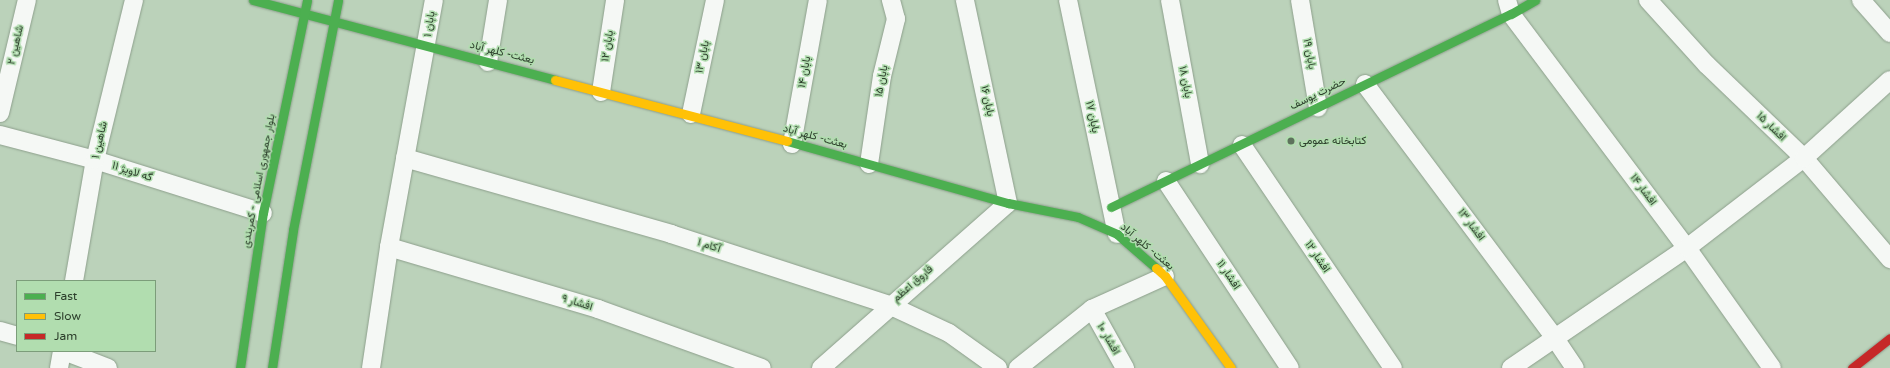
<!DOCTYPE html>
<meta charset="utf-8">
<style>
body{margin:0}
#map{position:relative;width:1890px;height:368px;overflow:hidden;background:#bbd2ba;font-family:"Varela Round",Vazirmatn,sans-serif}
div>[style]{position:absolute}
.roads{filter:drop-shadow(0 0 1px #8d9f8c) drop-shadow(0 0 1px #8d9f8c)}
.street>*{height:18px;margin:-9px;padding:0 9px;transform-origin:9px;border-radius:9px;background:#f5f8f5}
.fast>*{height:9px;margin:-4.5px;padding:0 4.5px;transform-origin:4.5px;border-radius:4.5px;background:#4caf50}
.slow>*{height:9px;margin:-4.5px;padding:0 4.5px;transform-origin:4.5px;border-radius:4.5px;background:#ffc107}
.jam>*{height:9px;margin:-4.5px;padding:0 4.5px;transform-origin:4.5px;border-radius:4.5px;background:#c62828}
.dots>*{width:11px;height:11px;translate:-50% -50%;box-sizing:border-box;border:2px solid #b1ddaf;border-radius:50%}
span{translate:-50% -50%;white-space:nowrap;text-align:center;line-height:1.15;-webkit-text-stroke:3px #b1ddaf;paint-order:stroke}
.street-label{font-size:11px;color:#2c3e2b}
.poi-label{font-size:11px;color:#2c3e2b}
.left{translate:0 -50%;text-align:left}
.legend{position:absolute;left:16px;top:280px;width:140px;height:72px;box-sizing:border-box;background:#b1ddaf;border:1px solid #7c9d7a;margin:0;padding:5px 7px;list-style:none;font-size:12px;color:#2c3e2b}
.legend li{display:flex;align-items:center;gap:8px;height:20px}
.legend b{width:20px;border:1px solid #7c9d7a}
</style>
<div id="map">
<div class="roads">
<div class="street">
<i style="left:1068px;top:0;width:239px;rotate:78.2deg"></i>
<i style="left:1170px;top:0;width:167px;rotate:79.6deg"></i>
<i style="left:1300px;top:0;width:109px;rotate:80.5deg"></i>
<i style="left:1507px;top:0;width:15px;rotate:74deg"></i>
<i style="left:1511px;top:14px;width:293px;rotate:53.1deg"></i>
<i style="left:1687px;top:248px;width:147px;rotate:54.7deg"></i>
<i style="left:1648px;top:0;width:88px;rotate:47.8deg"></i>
<i style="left:1707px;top:65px;width:134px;rotate:43.8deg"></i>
<i style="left:1804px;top:158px;width:133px;rotate:49.6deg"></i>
<i style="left:1861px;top:0;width:44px;rotate:48.7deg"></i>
<i style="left:488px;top:62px;width:63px;rotate:-80.8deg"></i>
<i style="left:1365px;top:84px;width:316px;rotate:53.2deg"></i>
<i style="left:1554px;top:337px;width:37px;rotate:56deg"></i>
<i style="left:601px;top:92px;width:93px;rotate:-81.3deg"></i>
<i style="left:0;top:113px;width:116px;rotate:-76.6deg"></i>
<i style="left:691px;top:114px;width:116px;rotate:-78.1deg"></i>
<i style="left:0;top:135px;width:98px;rotate:14.7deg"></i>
<i style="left:95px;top:160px;width:176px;rotate:17.5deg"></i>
<i style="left:792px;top:144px;width:146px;rotate:-79.8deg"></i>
<i style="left:1242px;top:145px;width:269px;rotate:55.9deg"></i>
<i style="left:405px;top:158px;width:277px;rotate:15.9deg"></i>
<i style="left:671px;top:234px;width:229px;rotate:18deg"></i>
<i style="left:889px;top:305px;width:66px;rotate:25deg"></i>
<i style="left:949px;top:333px;width:60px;rotate:35.5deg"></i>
<i style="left:869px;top:164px;width:89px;rotate:-81.6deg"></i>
<i style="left:882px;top:76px;width:59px;rotate:-76.2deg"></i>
<i style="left:896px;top:19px;width:20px;rotate:-105deg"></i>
<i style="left:1166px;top:181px;width:224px;rotate:56.5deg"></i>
<i style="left:389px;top:247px;width:218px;rotate:16.5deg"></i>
<i style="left:598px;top:309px;width:174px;rotate:19.8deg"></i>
<i style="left:74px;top:281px;width:123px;rotate:-80.2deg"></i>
<i style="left:95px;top:160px;width:165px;rotate:-76.3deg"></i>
<i style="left:1092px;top:309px;width:68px;rotate:60.8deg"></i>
<i style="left:0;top:331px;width:18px;rotate:16deg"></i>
<i style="left:64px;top:351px;width:47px;rotate:21.1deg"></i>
<i style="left:59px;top:368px;width:17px;rotate:-80deg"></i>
<i style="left:371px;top:368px;width:122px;rotate:-81.5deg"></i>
<i style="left:389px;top:247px;width:251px;rotate:-79.7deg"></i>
<i style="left:821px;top:368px;width:249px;rotate:-41.4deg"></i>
<i style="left:1008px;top:203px;width:208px;rotate:-102deg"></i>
<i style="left:1018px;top:368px;width:95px;rotate:-38.6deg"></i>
<i style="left:1092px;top:309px;width:80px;rotate:-24.3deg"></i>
<i style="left:1511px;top:368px;width:213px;rotate:-34.3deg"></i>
<i style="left:1687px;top:248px;width:148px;rotate:-37.6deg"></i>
<i style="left:1804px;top:158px;width:116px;rotate:-42.2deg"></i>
</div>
<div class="fast">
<i style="left:253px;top:0;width:312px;rotate:14.8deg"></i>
<i style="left:787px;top:141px;width:230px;rotate:15.7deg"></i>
<i style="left:1008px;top:203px;width:71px;rotate:11.3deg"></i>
<i style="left:1078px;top:217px;width:43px;rotate:23.6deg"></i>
<i style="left:1117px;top:234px;width:52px;rotate:41.1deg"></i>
<i style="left:1111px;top:207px;width:444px;rotate:-25.8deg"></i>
<i style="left:1511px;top:14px;width:28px;rotate:-30deg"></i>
<i style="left:240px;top:368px;width:157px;rotate:-81.6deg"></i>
<i style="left:263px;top:213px;width:217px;rotate:-78.3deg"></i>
<i style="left:272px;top:368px;width:140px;rotate:-81.3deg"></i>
<i style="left:293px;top:230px;width:234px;rotate:-78.9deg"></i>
</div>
<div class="slow">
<i style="left:555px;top:80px;width:240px;rotate:14.7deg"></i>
<i style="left:1156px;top:268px;width:12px;rotate:42deg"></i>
<i style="left:1165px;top:276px;width:113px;rotate:54.3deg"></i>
</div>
<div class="jam">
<i style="left:1852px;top:368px;width:48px;rotate:-38.3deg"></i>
</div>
</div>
<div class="dots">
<i style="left:1291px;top:141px;background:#5e725d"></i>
</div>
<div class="street-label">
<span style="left:430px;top:24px;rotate:-81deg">بابان ۱</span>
<span style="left:16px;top:45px;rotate:-77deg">شاهین ۲</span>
<span style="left:608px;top:46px;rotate:-81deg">بابان ۱۲</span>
<span style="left:502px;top:53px;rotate:14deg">بعثت- کلهر آباد</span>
<span style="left:1309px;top:54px;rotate:80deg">بابان ۱۹</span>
<span style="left:703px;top:57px;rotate:-78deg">بابان ۱۳</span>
<span style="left:805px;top:72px;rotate:-80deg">بابان ۱۴</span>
<span style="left:882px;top:81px;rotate:-79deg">بابان ۱۵</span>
<span style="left:1185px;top:82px;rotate:79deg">بابان ۱۸</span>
<span style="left:1318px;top:94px;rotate:-26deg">حضرت یوسف</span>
<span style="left:987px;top:101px;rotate:78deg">بابان ۱۶</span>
<span style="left:1092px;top:117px;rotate:78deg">بابان ۱۷</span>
<span style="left:1771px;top:127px;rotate:44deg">افشار ۱۵</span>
<span style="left:815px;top:137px;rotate:15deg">بعثت- کلهر آباد</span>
<span style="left:100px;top:140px;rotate:-77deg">شاهین ۱</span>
<span style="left:132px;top:172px;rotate:18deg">گه لاویژ ۱۱</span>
<span style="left:259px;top:181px;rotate:-79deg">بلوار جمهوری اسلامی - کمربندی</span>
<span style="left:1643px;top:190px;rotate:53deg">افشار ۱۴</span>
<span style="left:1471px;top:225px;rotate:53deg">افشار ۱۳</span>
<span style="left:709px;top:246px;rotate:18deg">آکام ۱</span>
<span style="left:1147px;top:247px;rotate:40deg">بعثت- کلهر آباد</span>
<span style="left:1317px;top:257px;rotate:56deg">افشار ۱۲</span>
<span style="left:1228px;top:275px;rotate:56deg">افشار ۱۱</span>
<span style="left:913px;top:284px;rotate:-41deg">فاروق اعظم</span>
<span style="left:577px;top:303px;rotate:17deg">افشار ۹</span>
<span style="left:1108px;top:339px;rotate:60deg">افشار ۱۰</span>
</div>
<div class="poi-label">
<span class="left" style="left:1299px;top:141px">کتابخانه عمومی</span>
</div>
<ul class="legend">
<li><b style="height:5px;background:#4caf50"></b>Fast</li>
<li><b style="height:5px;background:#ffc107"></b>Slow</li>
<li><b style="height:5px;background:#c62828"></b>Jam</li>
</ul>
</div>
